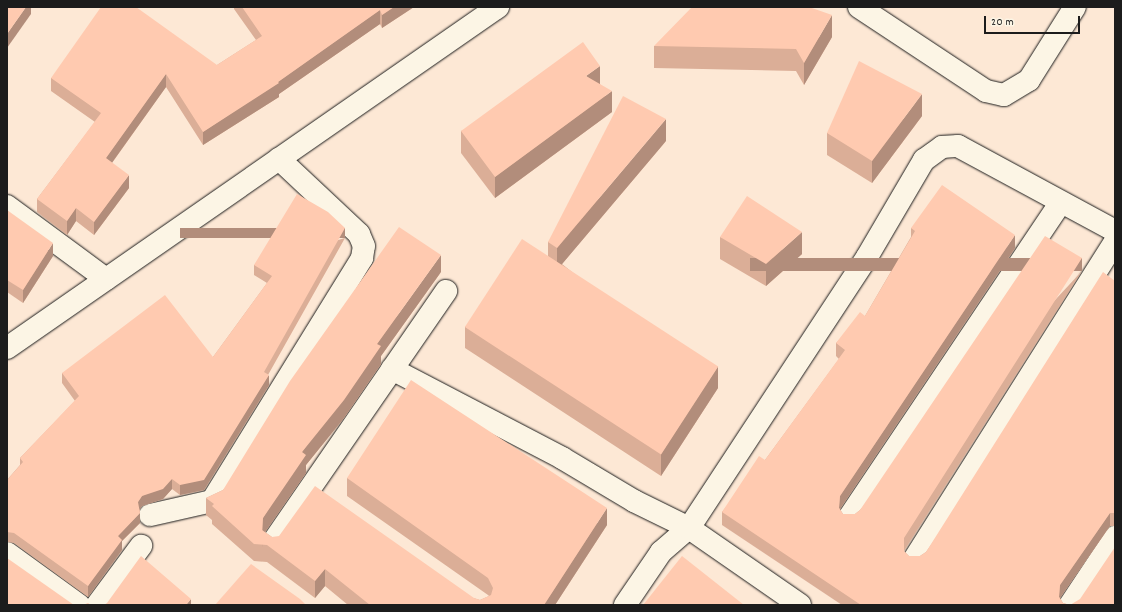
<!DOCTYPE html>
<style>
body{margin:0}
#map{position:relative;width:1122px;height:612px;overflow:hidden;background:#fde8d5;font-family:Dekko,sans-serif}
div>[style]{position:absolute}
.roads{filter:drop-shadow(0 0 1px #1c1c1c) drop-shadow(0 0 1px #1c1c1c)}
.minor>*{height:22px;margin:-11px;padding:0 11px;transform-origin:11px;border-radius:11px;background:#fcf5e5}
.wall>*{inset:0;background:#dbae97}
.shaded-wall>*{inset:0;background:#b28d7b;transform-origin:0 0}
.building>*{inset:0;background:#ffcab0;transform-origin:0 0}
span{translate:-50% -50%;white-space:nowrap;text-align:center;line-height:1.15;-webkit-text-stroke:4px #fcf5e5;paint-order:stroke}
.frame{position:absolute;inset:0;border:8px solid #1c1c1c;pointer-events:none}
.scale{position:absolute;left:984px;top:16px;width:96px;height:18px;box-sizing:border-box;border:2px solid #1c1c1c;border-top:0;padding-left:5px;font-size:12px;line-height:14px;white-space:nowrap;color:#1c1c1c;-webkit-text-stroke:3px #fcf5e5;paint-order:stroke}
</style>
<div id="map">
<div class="roads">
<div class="minor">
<i style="left:859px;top:7px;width:152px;rotate:33.5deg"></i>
<i style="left:986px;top:91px;width:18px;rotate:13deg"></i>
<i style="left:1004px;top:95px;width:29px;rotate:-31deg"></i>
<i style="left:1029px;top:80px;width:86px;rotate:-57.8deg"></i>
<i style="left:7px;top:206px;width:123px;rotate:36.4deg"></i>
<i style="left:7px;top:348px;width:598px;rotate:-34.78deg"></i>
<i style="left:392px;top:369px;width:192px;rotate:27.6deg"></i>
<i style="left:562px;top:458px;width:84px;rotate:30.8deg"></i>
<i style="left:634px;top:501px;width:61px;rotate:26.1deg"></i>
<i style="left:689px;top:528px;width:135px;rotate:34.7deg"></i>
<i style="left:150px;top:515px;width:64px;rotate:-12.7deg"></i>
<i style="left:212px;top:501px;width:286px;rotate:-58.3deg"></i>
<i style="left:362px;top:258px;width:12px;rotate:-81deg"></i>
<i style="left:364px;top:246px;width:13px;rotate:-113deg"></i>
<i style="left:359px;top:234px;width:110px;rotate:-136.8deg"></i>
<i style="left:850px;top:516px;width:378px;rotate:-56.1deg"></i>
<i style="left:273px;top:542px;width:305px;rotate:-55.4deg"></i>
<i style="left:7px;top:553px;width:89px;rotate:35.8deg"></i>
<i style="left:915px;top:558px;width:374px;rotate:-57.7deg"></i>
<i style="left:97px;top:605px;width:74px;rotate:-53.3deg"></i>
<i style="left:625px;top:605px;width:64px;rotate:-55.8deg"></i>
<i style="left:661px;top:552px;width:37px;rotate:-41deg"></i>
<i style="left:689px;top:528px;width:324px;rotate:-56.7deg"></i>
<i style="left:867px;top:257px;width:113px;rotate:-59.6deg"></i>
<i style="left:924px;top:160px;width:22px;rotate:-36deg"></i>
<i style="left:942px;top:147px;width:16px;rotate:-4deg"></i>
<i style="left:958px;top:146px;width:179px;rotate:28.4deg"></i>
<i style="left:1070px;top:605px;width:82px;rotate:-56.5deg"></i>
</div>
</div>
<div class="wall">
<i style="clip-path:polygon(234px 7px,414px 7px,382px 28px,380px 24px,279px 94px,279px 97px,203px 145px,166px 87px,112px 163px,129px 188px,94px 235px,76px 221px,67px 235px,37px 212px,37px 199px,95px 122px,51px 91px,51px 78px,217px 65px,256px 40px,234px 9px)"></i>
<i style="clip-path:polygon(832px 37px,804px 85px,796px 71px,654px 68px,654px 46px)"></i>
<i style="clip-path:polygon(600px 84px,612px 112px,495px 198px,461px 153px,461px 131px)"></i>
<i style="clip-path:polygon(922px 116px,872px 183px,827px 155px,827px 133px)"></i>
<i style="clip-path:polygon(666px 141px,562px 264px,718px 388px,661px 476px,465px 348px,465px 327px,548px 256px,548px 242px)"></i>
<i style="clip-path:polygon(1115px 167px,1115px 180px,1114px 179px,1114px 169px)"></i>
<i style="clip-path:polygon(7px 210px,53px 256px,23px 303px,7px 292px)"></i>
<i style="clip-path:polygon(911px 228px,1015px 248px,840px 509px,843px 514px,855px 514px,860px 510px,1082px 271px,904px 551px,909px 556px,920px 556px,926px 552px,1115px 281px,1115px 526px,1110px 526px,1060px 598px,1063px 603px,1070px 605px,1115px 605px,842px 605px,722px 525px,722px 512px,765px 460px,839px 359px,836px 356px,836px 343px,865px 316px,911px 237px)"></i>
<i style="clip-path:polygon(720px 237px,802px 254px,766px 286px,720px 259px)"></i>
<i style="clip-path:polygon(345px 238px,268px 375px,269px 385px,204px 490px,180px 495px,172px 489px,163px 499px,142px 506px,140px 509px,140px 523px,122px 541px,122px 550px,88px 597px,14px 543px,7px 542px,7px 480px,20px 465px,20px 458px,75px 401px,62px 383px,62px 373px,213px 357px,267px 283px,254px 275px,254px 265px)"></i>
<i style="clip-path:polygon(441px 272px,381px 356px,381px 364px,344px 418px,306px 465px,306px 473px,265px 532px,272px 537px,480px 600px,489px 596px,488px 595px,347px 496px,347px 478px,607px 525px,555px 605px,348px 605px,325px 586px,315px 598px,267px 562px,254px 561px,212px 524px,212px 520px,206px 515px,206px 498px,223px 490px)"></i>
</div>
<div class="shaded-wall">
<i style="clip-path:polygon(26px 7px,31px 7px,31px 14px,7px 48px,7px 34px)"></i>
<i style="clip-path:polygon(394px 7px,414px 7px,382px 28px,382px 15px)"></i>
<i style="clip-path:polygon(380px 10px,380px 24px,279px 94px,279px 97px,203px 145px,203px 132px,278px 82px)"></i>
<i style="clip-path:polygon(832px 15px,832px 37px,804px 85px,804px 63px)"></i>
<i style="clip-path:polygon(600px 66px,600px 87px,586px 76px)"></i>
<i style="clip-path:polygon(166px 74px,166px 87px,106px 171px,106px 158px)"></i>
<i style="clip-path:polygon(612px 91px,612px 112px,495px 198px,495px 177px)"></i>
<i style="clip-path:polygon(922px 94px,922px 116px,872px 183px,872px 161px)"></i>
<i style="clip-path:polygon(666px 119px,666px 141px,557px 270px,557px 248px)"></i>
<i style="clip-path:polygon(129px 175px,129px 188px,94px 235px,94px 222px)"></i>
<i style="clip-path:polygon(76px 208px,76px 221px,67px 235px,67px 221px)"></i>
<i style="left:345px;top:228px;width:10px;height:165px;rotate:90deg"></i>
<i style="clip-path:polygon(802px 232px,802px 254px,766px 286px,766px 264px)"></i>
<i style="clip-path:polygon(1015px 235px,1015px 248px,840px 509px,839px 508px,840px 496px)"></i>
<i style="clip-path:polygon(53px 243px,53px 256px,23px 303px,23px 290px)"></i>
<i style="clip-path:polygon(441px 255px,441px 272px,381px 356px,381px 364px,344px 418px,306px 465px,306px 473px,263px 535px,262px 548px,263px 518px,302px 452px,377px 344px)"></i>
<i style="left:1082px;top:258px;width:13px;height:332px;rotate:90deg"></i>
<i style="clip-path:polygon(718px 366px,718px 388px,661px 476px,661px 454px)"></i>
<i style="clip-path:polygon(269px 375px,269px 385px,204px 490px,180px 495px,180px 485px)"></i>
<i style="clip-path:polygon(172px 479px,172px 489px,163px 499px,142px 506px,138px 512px,138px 502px,142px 496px)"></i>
<i style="clip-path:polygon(607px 508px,607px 525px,555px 605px,544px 605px)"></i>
<i style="clip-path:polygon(140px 513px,140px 523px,122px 541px,122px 550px,88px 597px,88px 586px,118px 536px)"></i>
<i style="clip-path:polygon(1110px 513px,1110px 526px,1060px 598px,1059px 597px,1060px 585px)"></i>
<i style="clip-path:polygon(325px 569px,325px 586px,315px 598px,315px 581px)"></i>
<i style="clip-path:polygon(191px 599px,191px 605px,186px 605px)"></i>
</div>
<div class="building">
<i style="clip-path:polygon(7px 7px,26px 7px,7px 34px)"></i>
<i style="clip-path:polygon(101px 7px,136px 7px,217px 65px,262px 36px,242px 7px,394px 7px,382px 15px,380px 10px,278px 82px,279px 83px,203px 132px,166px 74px,106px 158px,129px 175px,94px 222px,76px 208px,67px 221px,37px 199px,101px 113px,51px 78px)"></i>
<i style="clip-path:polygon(692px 7px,809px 7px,832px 15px,804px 63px,796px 49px,654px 46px)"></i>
<i style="clip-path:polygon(583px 42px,600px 66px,586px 76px,612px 91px,495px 177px,461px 131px)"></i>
<i style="clip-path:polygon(859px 61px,922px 94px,872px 161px,827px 133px)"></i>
<i style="clip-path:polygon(623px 96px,666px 119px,557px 248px,548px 242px)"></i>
<i style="clip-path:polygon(942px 185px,1015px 235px,840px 496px,839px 508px,843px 514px,855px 514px,860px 510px,1045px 236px,1082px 258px,904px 538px,904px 551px,909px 556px,920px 556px,926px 552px,1103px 272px,1115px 281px,1115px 513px,1110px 513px,1060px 585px,1059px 597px,1063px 603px,1070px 605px,1080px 599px,1115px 547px,1115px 605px,861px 605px,722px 512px,759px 456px,765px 460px,845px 350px,836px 343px,860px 312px,865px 316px,915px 231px,911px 228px)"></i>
<i style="clip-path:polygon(297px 194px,328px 212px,345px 228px,264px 372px,269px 375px,204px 480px,180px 485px,172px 479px,163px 489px,142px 496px,138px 502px,140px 513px,118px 536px,122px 540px,88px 586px,14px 533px,7px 532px,7px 480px,23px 462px,20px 458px,79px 396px,62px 373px,165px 295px,213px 357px,272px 276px,254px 265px)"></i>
<i style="clip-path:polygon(747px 196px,802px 232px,766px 264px,720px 237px)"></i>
<i style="clip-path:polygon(7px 210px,53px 243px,23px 290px,7px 280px)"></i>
<i style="clip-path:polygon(399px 227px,441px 255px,377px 344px,381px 346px,344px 400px,302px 452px,306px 455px,263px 518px,262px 530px,272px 537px,279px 536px,315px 486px,474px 598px,480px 600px,491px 595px,493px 588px,488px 578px,347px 478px,411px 380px,607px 508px,544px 605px,370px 605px,325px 569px,315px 581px,267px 545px,254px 544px,212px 506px,214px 504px,206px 498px,223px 490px,290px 381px)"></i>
<i style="left:522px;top:239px;width:234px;height:105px;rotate:33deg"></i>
<i style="clip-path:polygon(141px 556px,191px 599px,186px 605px,104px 605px,107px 603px)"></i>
<i style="clip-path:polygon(682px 556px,744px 605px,643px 605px)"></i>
<i style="clip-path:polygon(7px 558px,74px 605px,7px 605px)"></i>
<i style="clip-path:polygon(251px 564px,300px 599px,306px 605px,215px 605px)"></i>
<i style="clip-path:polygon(88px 603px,91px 605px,83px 605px)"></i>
</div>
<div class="frame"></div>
<div class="scale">20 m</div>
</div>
